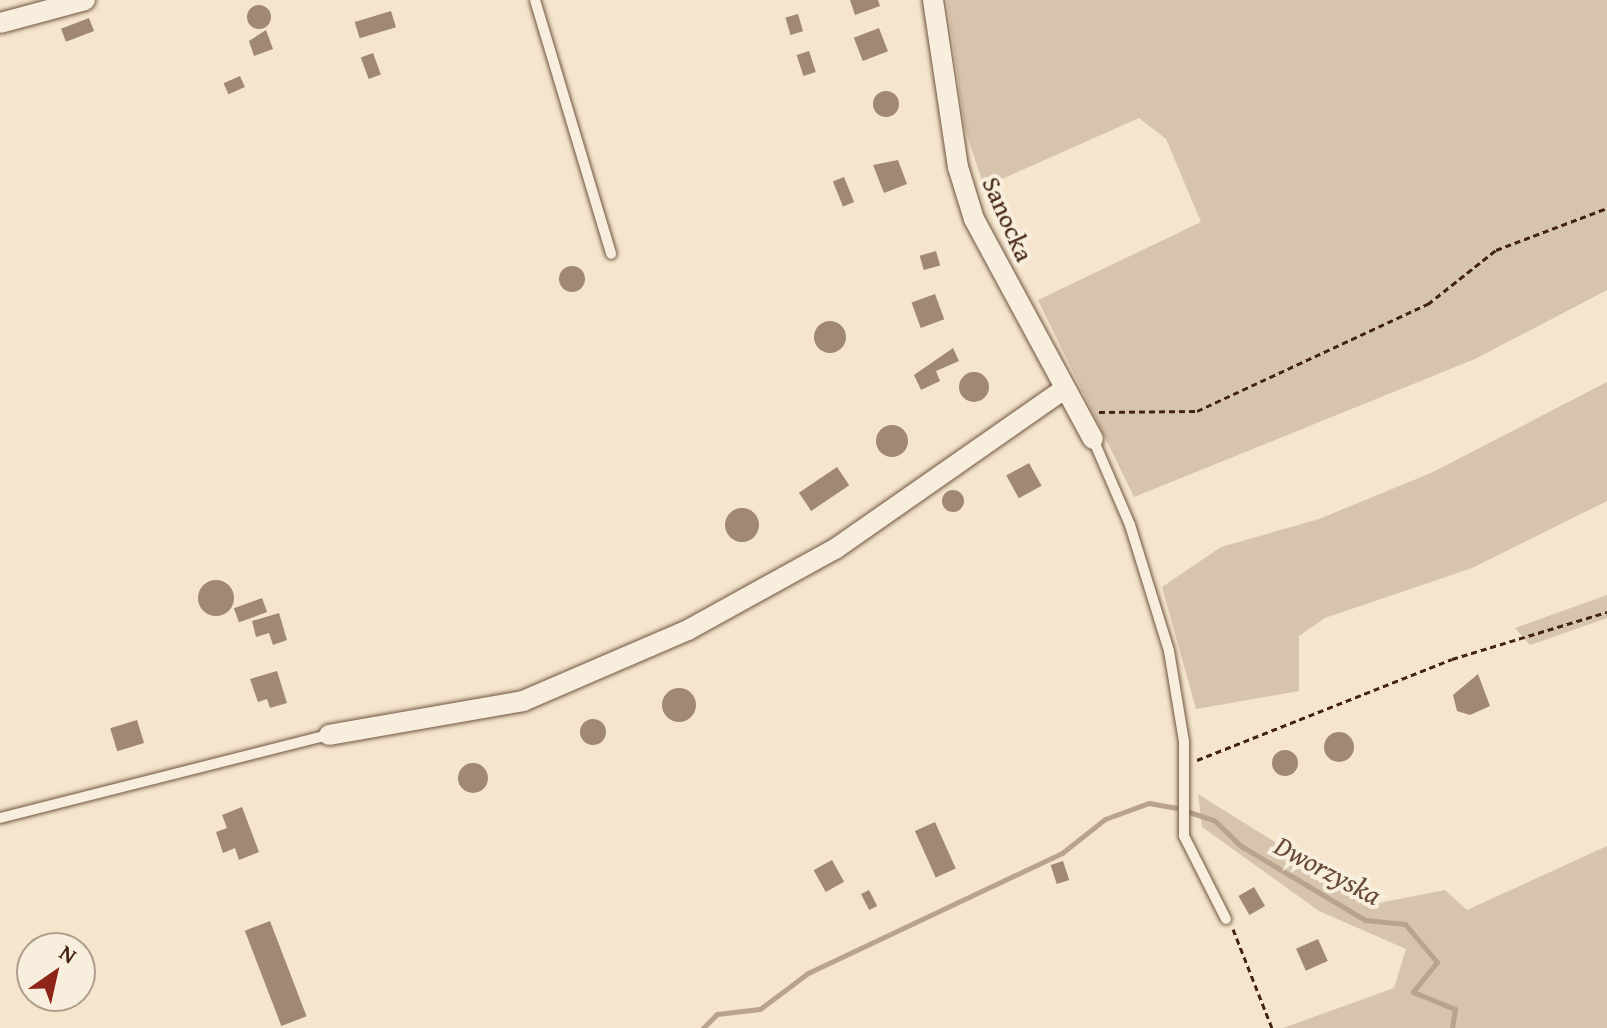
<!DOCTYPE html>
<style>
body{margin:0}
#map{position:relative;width:1607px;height:1028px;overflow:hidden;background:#f5e5cd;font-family:"Gentium Book Plus",serif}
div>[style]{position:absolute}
.green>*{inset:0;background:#d7c4ad}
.stream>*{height:5px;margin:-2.5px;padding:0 2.5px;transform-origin:2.5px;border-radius:2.5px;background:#b9a38d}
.building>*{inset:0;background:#a08873;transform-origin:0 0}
.round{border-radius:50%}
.path>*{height:3px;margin-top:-1.5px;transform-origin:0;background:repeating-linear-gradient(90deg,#442411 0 6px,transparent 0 10px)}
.roads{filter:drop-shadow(0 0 2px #705440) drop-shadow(0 0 2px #705440)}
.lane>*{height:10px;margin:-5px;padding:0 5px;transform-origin:5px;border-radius:5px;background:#f8eede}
.street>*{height:20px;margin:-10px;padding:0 10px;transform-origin:10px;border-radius:10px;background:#f8eede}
span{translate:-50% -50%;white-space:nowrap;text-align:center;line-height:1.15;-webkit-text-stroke:8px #f8eede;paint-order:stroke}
.street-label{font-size:26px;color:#442411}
.water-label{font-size:28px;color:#674a36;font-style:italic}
.north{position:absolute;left:16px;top:932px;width:80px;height:80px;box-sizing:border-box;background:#f8eede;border:2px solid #b09d8c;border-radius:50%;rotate:34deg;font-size:22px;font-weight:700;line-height:32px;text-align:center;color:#442411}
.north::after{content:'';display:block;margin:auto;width:28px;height:36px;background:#8f2418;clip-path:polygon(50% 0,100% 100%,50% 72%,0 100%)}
</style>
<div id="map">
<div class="green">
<i style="clip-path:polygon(947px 0,1607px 0,1607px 290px,1475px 359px,1134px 497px,1038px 300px,1201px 222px,1166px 139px,1139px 118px,984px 187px,965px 129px)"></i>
<i style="clip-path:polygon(1607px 382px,1607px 501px,1472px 568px,1325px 618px,1299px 636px,1299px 691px,1196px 709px,1162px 587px,1221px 547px,1319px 519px,1431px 473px)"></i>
<i style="clip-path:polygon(1607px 595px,1607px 618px,1530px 645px,1515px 628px)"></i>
<i style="clip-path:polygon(1198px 794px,1374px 904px,1445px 890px,1467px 910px,1607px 846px,1607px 1028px,1283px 1028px,1394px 988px,1406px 949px,1319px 911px,1202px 827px)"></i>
</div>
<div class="stream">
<i style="left:1189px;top:812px;width:26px;rotate:18deg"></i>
<i style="left:1214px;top:820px;width:37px;rotate:44deg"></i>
<i style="left:1241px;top:846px;width:144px;rotate:30.8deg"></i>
<i style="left:1365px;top:920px;width:40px;rotate:5.7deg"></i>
<i style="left:1405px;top:924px;width:50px;rotate:49.9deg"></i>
<i style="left:1437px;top:962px;width:38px;rotate:129deg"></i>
<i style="left:1413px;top:992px;width:45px;rotate:22deg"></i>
<i style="left:1455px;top:1009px;width:19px;rotate:99deg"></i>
<i style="left:703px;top:1028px;width:20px;rotate:-45deg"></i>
<i style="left:717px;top:1014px;width:43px;rotate:-6.6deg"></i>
<i style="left:760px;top:1009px;width:60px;rotate:-36.9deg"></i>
<i style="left:808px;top:973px;width:281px;rotate:-25.3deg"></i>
<i style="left:1062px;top:853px;width:55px;rotate:-38.3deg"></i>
<i style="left:1105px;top:819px;width:47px;rotate:-20deg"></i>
<i style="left:1149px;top:803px;width:27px;rotate:10deg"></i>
</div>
<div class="building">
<i style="clip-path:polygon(850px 0,878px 0,880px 6px,855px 15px)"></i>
<i class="round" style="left:247px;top:5px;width:24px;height:24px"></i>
<i style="left:391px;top:11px;width:17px;height:38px;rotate:73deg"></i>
<i style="left:798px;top:14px;width:18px;height:13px;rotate:74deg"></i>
<i style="left:89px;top:18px;width:14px;height:30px;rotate:69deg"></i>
<i style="left:879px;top:28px;width:25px;height:27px;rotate:69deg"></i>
<i style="clip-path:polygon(266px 30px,273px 49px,254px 56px,249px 41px)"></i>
<i style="left:809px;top:51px;width:22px;height:13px;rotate:72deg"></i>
<i style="left:373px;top:53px;width:23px;height:13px;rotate:70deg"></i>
<i style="left:240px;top:76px;width:12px;height:18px;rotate:66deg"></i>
<i class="round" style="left:873px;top:91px;width:26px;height:26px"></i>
<i style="clip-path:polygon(898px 160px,907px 184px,884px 193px,873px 165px)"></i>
<i style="left:844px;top:177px;width:27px;height:12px;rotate:68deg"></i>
<i style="left:936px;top:251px;width:15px;height:17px;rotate:74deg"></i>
<i class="round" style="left:559px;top:266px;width:26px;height:26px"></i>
<i style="left:935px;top:294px;width:27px;height:25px;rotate:70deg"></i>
<i class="round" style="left:814px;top:321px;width:32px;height:32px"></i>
<i style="clip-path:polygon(953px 348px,959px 361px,936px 371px,940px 381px,921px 390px,914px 375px)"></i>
<i class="round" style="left:959px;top:372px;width:30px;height:30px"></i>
<i class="round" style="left:876px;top:425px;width:32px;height:32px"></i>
<i style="left:1029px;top:463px;width:26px;height:26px;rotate:61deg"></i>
<i style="left:837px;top:467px;width:22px;height:46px;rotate:56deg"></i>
<i class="round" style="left:942px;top:490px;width:22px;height:22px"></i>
<i class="round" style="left:725px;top:508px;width:34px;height:34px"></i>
<i class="round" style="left:198px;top:580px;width:36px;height:36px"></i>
<i style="left:262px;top:598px;width:15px;height:30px;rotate:70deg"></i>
<i style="clip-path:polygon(279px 613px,287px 640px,273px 645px,269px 633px,256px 637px,252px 621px)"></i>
<i style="clip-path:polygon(277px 671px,287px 703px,270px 708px,267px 699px,258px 702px,250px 679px)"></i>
<i style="clip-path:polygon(1478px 674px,1490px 706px,1470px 715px,1457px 711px,1453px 695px)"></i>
<i class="round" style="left:662px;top:688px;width:34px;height:34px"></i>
<i class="round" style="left:580px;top:719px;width:26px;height:26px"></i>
<i style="left:137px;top:720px;width:24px;height:28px;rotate:73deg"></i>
<i class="round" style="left:1324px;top:732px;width:30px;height:30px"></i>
<i class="round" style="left:1272px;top:750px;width:26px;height:26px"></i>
<i class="round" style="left:458px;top:763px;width:30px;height:30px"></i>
<i style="clip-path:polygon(242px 807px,259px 852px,239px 860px,235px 848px,223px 853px,216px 832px,227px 828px,222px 815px)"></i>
<i style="left:935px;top:822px;width:51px;height:22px;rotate:66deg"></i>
<i style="left:832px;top:860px;width:25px;height:21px;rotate:61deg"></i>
<i style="left:1063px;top:861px;width:20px;height:13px;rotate:72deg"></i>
<i style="left:1254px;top:887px;width:22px;height:18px;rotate:60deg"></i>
<i style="left:869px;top:890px;width:18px;height:9px;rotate:63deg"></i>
<i style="left:270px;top:921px;width:102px;height:27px;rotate:69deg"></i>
<i style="left:1318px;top:939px;width:24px;height:24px;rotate:66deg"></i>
</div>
<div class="path">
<i style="left:1099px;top:412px;width:98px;rotate:-0.6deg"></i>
<i style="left:1197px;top:411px;width:255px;rotate:-24.9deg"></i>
<i style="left:1428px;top:304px;width:87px;rotate:-38.5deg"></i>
<i style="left:1496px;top:250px;width:119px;rotate:-20.7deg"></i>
<i style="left:1197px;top:760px;width:274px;rotate:-21.6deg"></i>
<i style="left:1452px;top:659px;width:162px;rotate:-16.9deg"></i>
<i style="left:1233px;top:929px;width:106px;rotate:68.5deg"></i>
</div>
<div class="roads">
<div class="lane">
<i style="left:535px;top:0;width:265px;rotate:73.3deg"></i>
<i style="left:1093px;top:439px;width:94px;rotate:66.7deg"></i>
<i style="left:1130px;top:525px;width:132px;rotate:72.8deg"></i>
<i style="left:1169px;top:651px;width:92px;rotate:80.6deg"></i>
<i style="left:1184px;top:742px;width:94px;rotate:90deg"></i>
<i style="left:1184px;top:836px;width:93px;rotate:63.2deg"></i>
<i style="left:0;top:818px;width:339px;rotate:-14.2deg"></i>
</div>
<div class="street">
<i style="left:933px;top:0;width:169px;rotate:81.5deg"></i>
<i style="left:958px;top:167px;width:54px;rotate:72.9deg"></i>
<i style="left:974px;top:219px;width:250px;rotate:61.6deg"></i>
<i style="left:0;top:23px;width:88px;rotate:-15.1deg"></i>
<i style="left:329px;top:735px;width:197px;rotate:-9.9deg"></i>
<i style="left:523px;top:701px;width:180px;rotate:-23.3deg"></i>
<i style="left:688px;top:630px;width:168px;rotate:-28.9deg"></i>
<i style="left:835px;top:549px;width:279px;rotate:-34.9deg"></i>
</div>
</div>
<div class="street-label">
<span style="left:1008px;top:219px;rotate:66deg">Sanocka</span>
</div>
<div class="water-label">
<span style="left:1328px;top:870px;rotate:28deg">Dworzyska</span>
</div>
<div class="north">N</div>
</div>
